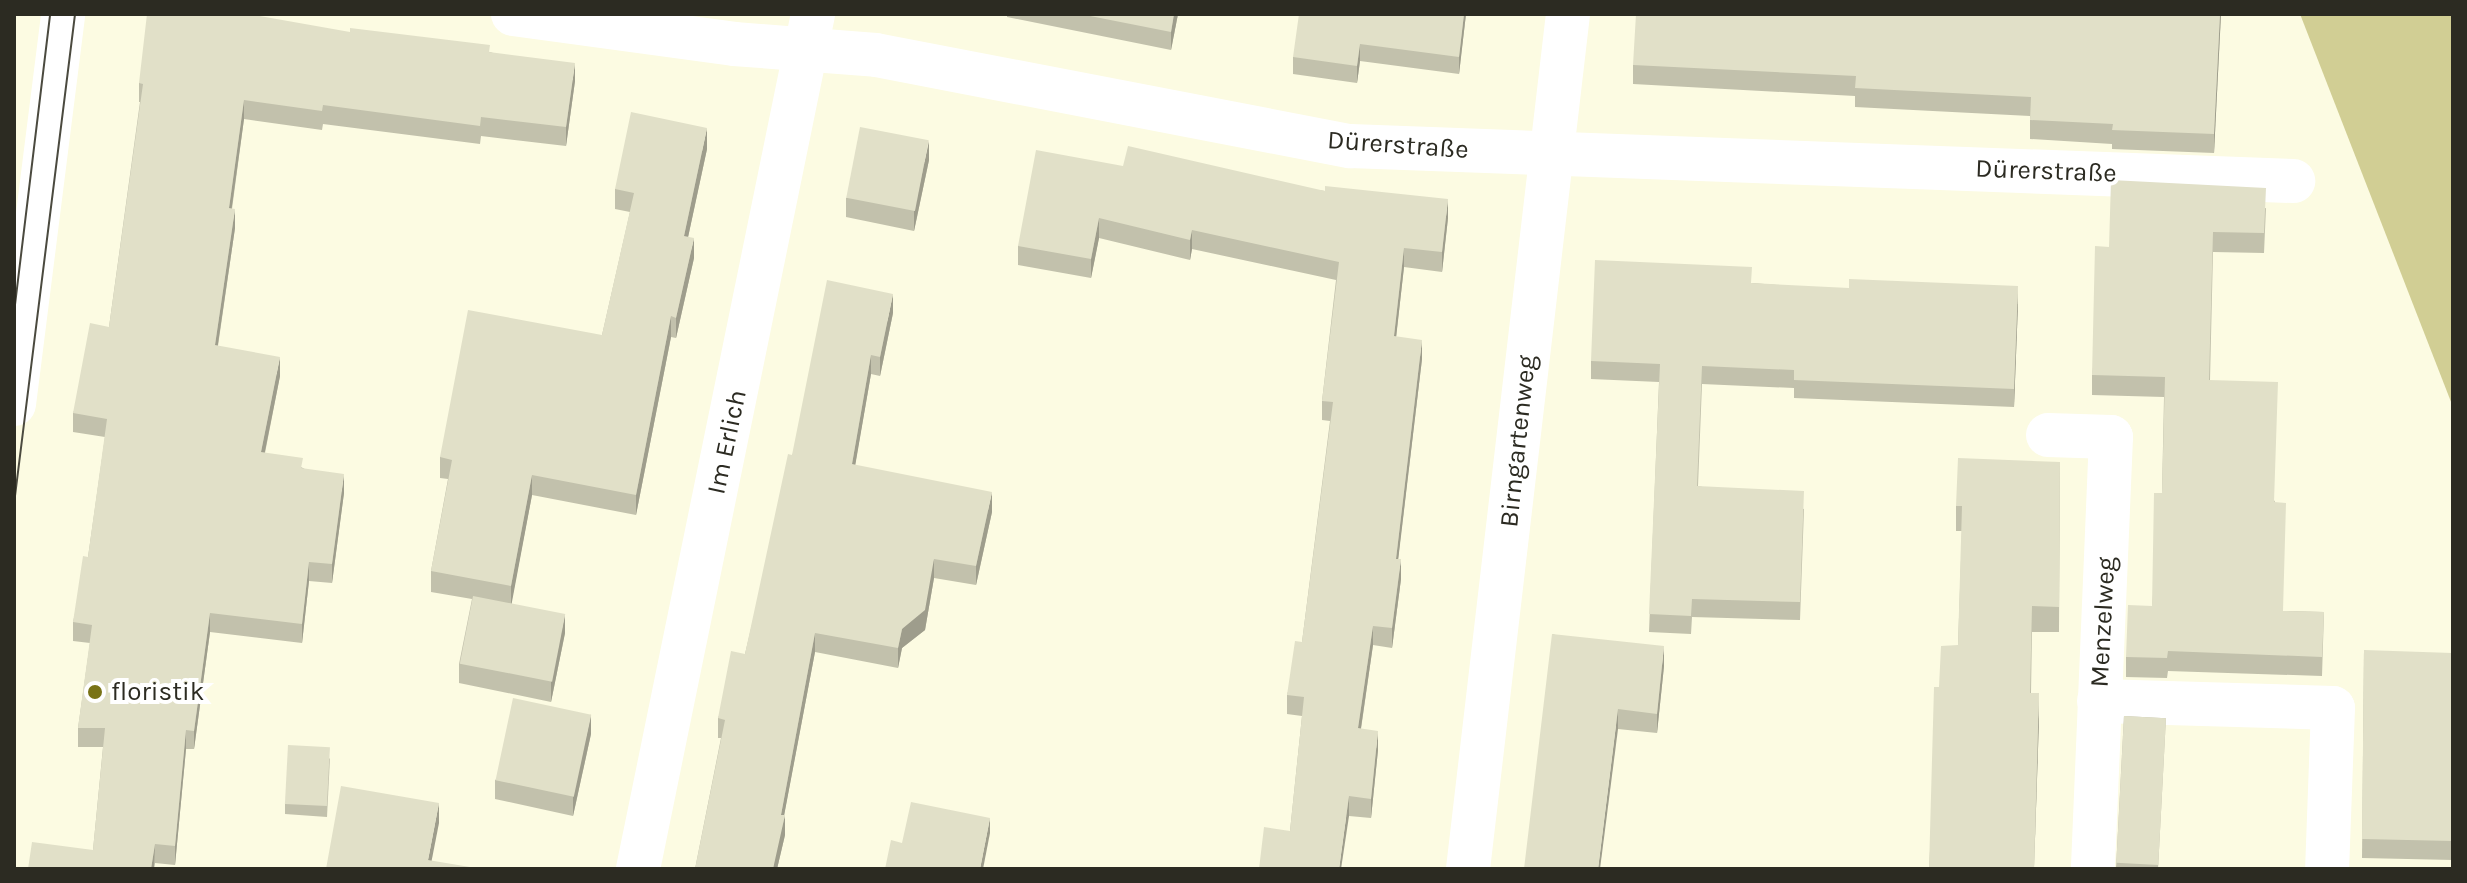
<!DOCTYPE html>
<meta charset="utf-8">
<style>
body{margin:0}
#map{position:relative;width:2467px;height:883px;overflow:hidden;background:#fcfbe2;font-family:Karla,sans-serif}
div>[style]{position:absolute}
.green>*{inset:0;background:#d1ce94}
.minor>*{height:44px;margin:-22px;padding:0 22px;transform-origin:22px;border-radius:22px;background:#fff}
.tram>*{height:2px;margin:-1px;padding:0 1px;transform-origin:1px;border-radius:1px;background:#4b4a3f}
.wall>*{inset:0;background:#c2c1ac;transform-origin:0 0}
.shaded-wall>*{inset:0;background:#9e9d8c}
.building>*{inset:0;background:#e1e0c8;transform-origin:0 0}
.dots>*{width:22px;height:22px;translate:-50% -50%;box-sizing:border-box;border:4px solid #fff;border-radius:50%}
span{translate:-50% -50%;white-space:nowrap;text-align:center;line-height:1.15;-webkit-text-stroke:8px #fff;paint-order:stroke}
.street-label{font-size:26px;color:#2c2b22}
.poi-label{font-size:26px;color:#2c2b22}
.left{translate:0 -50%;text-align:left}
.frame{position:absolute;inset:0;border:16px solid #2c2b22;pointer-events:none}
</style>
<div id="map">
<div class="green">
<i style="clip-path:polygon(2300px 14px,2453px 14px,2453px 407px)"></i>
</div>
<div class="minor">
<i style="left:513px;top:14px;width:223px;rotate:7.7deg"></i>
<i style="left:734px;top:44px;width:142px;rotate:4.4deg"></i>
<i style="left:876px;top:55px;width:483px;rotate:10.9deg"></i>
<i style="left:1350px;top:146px;width:944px;rotate:2.13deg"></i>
<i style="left:14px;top:404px;width:393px;rotate:-82.8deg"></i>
<i style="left:2048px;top:435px;width:63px;rotate:1.8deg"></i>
<i style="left:2111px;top:437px;width:432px;rotate:92.4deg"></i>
<i style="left:2099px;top:701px;width:234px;rotate:1.7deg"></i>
<i style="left:2333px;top:708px;width:161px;rotate:92.1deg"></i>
<i style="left:638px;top:869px;width:873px;rotate:-78.43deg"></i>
<i style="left:1468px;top:869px;width:861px;rotate:-83.33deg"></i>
</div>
<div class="tram">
<i style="left:14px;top:313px;width:301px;rotate:-83.1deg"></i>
<i style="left:14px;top:504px;width:494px;rotate:-82.9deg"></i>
</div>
<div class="wall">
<i style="clip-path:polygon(1007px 14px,1178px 14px,1171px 50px,1007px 17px)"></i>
<i style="clip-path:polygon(1466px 14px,1459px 74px,1360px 61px,1357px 83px,1293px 74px,1293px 57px)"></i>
<i style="clip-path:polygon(2221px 14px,2214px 153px,2112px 149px,2112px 144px,2030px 139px,2030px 116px,1855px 107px,1855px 96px,1633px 84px,1633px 65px)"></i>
<i style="clip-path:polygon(350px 32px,490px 52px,575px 81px,566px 146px,481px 136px,480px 144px,323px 124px,322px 130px,244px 119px,232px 209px,235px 228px,218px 346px,280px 376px,265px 453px,303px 468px,344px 493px,332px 583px,309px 581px,302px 643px,210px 632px,194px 749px,186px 749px,175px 865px,155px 863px,154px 869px,28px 869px,93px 850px,103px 747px,78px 747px,78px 728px,90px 643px,73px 641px,73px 622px,88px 557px,105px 437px,73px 432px,73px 413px,109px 327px,140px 102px,139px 102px,139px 83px)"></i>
<i style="clip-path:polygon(707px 149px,688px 237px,694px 258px,676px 338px,671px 337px,636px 515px,532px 495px,511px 604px,565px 633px,551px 702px,459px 683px,459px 664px,472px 599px,431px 592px,431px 571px,448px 479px,440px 478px,440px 457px,602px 335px,630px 212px,615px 209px,615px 189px)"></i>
<i style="clip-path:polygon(929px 160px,914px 231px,846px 217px,846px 198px)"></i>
<i style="clip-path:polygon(1123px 166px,1325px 191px,1448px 218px,1442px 272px,1404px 267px,1396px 337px,1422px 359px,1398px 559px,1401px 579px,1392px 648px,1373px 645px,1361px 729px,1378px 750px,1371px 818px,1349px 816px,1290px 831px,1302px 716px,1287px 714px,1287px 695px,1302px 642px,1330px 421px,1322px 420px,1322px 401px,1336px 280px,1192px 249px,1190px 260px,1099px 238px,1091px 278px,1018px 265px,1018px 246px)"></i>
<i style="clip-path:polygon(2266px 208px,2264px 253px,2213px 252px,2210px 380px,2275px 502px,2283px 611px,2324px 612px,2322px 676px,2168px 671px,2167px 678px,2126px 677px,2126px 657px,2152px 606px,2162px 493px,2164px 397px,2092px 395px,2092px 375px,2109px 247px)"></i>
<i style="clip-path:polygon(1752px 283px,2018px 304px,2014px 407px,1794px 398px,1794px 388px,1702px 384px,1698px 486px,1804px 509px,1800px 620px,1692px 617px,1691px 634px,1649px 632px,1659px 382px,1591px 379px,1591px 361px)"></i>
<i style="clip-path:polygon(893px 313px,880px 376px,871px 374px,855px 465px,992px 512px,976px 585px,934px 578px,925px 630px,902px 648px,898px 668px,815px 652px,784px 815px,785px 835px,777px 869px,695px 869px,721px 738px,718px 738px,718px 718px,745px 654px,792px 455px)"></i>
<i style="clip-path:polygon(2060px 462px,2059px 632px,2032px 632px,2031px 693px,2039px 719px,2034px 869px,1929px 869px,1939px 687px,1958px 645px,1962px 531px,1956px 531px,1956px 506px)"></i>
<i style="clip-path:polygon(1552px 634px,1664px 666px,1657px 733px,1618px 729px)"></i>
<i style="clip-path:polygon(2364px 650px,2453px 684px,2453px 860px,2362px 858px)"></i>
<i style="left:2124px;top:716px;width:42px;height:153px;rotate:3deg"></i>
<i style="clip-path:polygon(591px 734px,573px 816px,495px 799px,495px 780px)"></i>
<i style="clip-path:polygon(330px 758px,327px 817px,285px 814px,285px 804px)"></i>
</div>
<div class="shaded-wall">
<i style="clip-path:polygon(1174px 14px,1178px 14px,1171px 50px,1171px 32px)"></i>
<i style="clip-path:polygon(1464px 14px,1466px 14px,1459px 74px,1459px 57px)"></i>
<i style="clip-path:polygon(2220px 14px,2221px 14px,2214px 153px,2214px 134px)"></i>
<i style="clip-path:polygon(1360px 44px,1360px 61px,1357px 83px,1357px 66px)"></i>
<i style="clip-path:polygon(575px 63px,575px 81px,566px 146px,566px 127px)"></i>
<i style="clip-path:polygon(244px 100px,244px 119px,229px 227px,229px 208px)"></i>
<i style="clip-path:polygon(707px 128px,707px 149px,684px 256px,684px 236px)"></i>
<i style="clip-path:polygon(929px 141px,929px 160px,914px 231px,914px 211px)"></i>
<i style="clip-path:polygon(1448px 199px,1448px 218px,1442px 272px,1442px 252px)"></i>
<i style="clip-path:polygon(235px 209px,235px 228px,215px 364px,215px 345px)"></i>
<i style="clip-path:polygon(1099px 218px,1099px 238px,1091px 278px,1091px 259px)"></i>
<i style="clip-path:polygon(1192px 230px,1192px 249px,1190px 260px,1190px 240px)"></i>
<i style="clip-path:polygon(694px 238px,694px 258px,676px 338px,676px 318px)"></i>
<i style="clip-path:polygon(1404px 248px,1404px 267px,1394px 356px,1394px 336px)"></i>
<i style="clip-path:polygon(2018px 286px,2018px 304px,2014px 407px,2014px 389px)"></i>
<i style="clip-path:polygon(893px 294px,893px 313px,880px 376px,880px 357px)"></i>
<i style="clip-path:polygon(671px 316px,671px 337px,636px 515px,636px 495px)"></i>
<i style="clip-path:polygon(1422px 340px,1422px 359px,1396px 578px,1396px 559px)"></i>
<i style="clip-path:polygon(871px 355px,871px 374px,852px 484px,852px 464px)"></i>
<i style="clip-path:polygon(280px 357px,280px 376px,261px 471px,261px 452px)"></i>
<i style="clip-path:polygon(344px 474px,344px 493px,332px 583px,332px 564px)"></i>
<i style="clip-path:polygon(532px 475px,532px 495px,511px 607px,511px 586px)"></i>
<i style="clip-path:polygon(992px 492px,992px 512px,976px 585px,976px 566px)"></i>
<i style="clip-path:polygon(934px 559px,934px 578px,925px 630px,902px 648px,898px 668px,898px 648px,902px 629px)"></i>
<i style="clip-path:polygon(1401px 559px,1401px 579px,1392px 648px,1392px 628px)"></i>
<i style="clip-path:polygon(309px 562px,309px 581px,302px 643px,302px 624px)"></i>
<i style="clip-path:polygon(210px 613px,210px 632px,194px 749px,194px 731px)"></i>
<i style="clip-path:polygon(565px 614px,565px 633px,551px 702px,551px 682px)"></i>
<i style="clip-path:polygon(1373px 626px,1373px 645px,1358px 748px,1358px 728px)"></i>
<i style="clip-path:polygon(815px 633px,815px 652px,781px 832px,785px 815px,785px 835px,777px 869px,773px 869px,781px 815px)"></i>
<i style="clip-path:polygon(1664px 646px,1664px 666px,1657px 733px,1657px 714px)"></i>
<i style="clip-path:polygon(2039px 693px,2039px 719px,2034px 869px)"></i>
<i style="clip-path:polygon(1618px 709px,1618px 729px,1600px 869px,1598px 869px)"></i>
<i style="clip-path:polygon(591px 714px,591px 734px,573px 816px,573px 797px)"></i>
<i style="clip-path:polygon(186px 730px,186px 749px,175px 865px,175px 846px)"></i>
<i style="clip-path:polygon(1378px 731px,1378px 750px,1371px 818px,1371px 799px)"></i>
<i style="clip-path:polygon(1349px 796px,1349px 816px,1341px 869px,1339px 869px)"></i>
<i style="clip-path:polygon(439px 803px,439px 823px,430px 869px,428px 860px)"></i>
<i style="clip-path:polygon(990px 818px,990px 833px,983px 869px,980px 869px)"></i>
<i style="clip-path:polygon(155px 844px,154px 869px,151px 869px)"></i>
</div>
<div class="building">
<i style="clip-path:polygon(147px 14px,249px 14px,350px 32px,350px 28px,490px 45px,489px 52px,575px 63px,566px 127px,481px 117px,480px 126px,323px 105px,322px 111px,244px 100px,229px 208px,235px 209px,215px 345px,280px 357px,261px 452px,303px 458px,301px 468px,344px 474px,332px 564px,309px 562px,302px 624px,210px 613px,194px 731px,186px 730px,175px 846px,155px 844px,151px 869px,28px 869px,32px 842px,93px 850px,105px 728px,78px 728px,92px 625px,73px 622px,83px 556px,88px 557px,107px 419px,73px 413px,90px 323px,109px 327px,143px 84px,139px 83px)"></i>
<i style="clip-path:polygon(1080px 14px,1174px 14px,1171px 32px)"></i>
<i style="clip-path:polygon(1299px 14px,1464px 14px,1459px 57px,1360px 44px,1357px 66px,1293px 57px)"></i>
<i style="clip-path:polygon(1636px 14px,2220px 14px,2214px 134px,2112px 130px,2113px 124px,2030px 120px,2031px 97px,1855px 88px,1856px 76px,1633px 65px)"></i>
<i style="clip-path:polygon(631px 112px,707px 128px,684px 236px,694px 238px,676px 318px,671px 316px,636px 495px,532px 475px,511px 586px,431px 571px,452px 460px,440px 457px,468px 310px,602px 335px,634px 193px,615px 189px)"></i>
<i style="left:860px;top:127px;width:70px;height:72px;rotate:11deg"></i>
<i style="clip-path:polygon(1128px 146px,1325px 191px,1325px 186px,1448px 199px,1442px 252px,1404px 248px,1394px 336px,1422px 340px,1396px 559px,1401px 559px,1392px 628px,1373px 626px,1358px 728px,1378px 731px,1371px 799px,1349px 796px,1339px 869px,1259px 869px,1264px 827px,1290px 831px,1304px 697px,1287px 695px,1295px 641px,1302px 642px,1333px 402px,1322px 401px,1339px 262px,1192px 230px,1190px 240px,1099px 218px,1091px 259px,1018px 246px,1036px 150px,1123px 166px)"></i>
<i style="clip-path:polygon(2111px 180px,2266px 188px,2264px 233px,2213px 232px,2209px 380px,2278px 382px,2274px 502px,2286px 503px,2283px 611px,2324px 612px,2322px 657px,2168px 651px,2167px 658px,2126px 657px,2128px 605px,2152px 606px,2154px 493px,2162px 493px,2165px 377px,2092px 375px,2095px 246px,2109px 247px)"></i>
<i style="clip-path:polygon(1595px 260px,1752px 267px,1751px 283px,1849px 288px,1849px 279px,2018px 286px,2014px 389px,1794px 380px,1794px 370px,1702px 366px,1697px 486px,1804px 491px,1800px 602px,1692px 599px,1691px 616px,1649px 614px,1660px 364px,1591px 361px)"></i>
<i style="clip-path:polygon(827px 280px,893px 294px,880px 357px,871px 355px,852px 464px,992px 492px,976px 566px,934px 559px,925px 610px,902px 629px,898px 648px,815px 633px,781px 815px,785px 815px,773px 869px,695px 869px,725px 720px,718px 718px,731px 651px,745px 654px,788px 454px,792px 455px)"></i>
<i style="clip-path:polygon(1958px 458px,2060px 462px,2059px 607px,2032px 606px,2030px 693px,2039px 693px,2034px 869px,1929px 869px,1934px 687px,1939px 687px,1941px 646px,1958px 645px,1962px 506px,1956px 506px)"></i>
<i style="left:473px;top:596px;width:94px;height:69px;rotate:11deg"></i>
<i style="clip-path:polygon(1552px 634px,1664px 646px,1657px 714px,1618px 709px,1598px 869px,1524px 869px)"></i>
<i style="clip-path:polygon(2364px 650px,2452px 653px,2451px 684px,2453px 684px,2453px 841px,2362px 839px)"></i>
<i style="left:513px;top:698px;width:80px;height:84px;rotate:12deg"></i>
<i style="left:2124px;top:716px;width:42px;height:147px;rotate:3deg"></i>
<i style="left:288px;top:745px;width:42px;height:59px;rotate:3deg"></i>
<i style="clip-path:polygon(341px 786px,439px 803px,428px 860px,482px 869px,326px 869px)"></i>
<i style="clip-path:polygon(911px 802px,990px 818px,980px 869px,885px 869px,891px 840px,902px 843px)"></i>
</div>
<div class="dots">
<i style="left:95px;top:692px;background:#797316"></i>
</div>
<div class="street-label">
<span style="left:1398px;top:145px;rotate:4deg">Dürerstraße</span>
<span style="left:2046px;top:171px;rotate:2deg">Dürerstraße</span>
<span style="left:1518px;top:441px;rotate:-84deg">Birngartenweg</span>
<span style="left:727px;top:442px;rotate:-78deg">Im Erlich</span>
<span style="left:2103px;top:622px;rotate:-87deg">Menzelweg</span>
</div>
<div class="poi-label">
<span class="left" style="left:111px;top:692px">floristik</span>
</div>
<div class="frame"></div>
</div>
